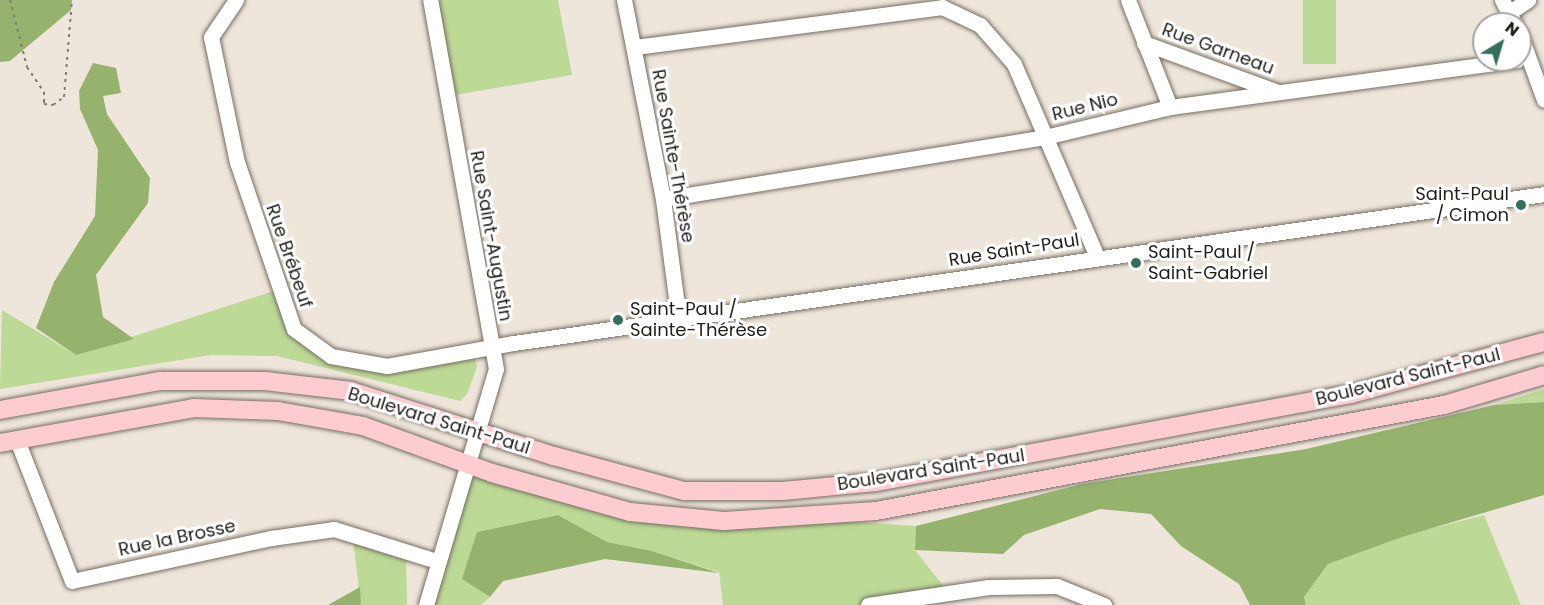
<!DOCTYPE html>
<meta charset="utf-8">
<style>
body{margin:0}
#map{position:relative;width:1544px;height:605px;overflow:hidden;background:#efe6db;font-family:Poppins,sans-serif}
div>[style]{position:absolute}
.green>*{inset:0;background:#bcda95;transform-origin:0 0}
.forest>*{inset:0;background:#96b36e}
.path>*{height:2px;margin-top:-1px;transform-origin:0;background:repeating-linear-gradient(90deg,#807a73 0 3px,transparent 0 7.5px)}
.roads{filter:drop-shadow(0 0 2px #756e63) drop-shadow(0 0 2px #756e63)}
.minor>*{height:15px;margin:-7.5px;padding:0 7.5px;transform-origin:7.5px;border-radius:7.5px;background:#fff}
.major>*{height:18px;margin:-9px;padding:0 9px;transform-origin:9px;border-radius:9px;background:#fdccd1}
.dots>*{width:16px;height:16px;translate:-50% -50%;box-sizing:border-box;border:3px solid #fff;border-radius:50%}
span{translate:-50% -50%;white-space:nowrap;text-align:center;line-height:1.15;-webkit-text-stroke:6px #fff;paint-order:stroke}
.street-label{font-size:18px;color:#211e1a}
.poi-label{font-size:18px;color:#211e1a}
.right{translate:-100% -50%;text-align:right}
.left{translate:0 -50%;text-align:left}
.north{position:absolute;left:1472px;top:12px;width:60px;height:60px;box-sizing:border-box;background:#fff;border:2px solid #a6a5a3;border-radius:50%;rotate:38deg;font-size:16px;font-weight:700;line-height:24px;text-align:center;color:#211e1a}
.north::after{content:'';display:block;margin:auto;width:21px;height:27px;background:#336f5a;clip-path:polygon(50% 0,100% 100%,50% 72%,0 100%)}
</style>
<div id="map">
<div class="green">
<i style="clip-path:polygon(426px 0,558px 0,572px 75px,443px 97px)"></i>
<i style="left:1303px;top:0;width:33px;height:64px"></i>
<i style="clip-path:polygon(280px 289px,294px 329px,331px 356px,388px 366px,474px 356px,477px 367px,467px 394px,460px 401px,277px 356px,211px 355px,0 389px,2px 310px,76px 355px)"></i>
<i style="clip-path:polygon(1544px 389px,1544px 402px,1494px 405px)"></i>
<i style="clip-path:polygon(480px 471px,589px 505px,916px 526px,915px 550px,948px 592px,891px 605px,723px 605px,719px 572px,652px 551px,607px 542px,558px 515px,477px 532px,463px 579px,490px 597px,481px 605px,433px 605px,441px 562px,471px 478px)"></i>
<i style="clip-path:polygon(1484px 515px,1521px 605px,1306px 605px,1304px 597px,1328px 564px,1402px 536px)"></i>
<i style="clip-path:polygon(353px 540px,406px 553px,407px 605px,361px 605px)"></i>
</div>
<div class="forest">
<i style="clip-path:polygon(0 0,72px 0,71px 10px,10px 61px,0 62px)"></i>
<i style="clip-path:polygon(93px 63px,116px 68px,121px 93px,103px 96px,107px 114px,150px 178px,148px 203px,96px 275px,103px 317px,134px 339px,76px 355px,36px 328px,54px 282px,95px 216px,98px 150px,80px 109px,79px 91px)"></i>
<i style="clip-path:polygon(1544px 402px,1544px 495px,1402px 537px,1328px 564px,1304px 597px,1306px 605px,1250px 605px,1239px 584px,1181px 546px,1151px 514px,1100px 509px,1024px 535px,1003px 554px,915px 550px,916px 526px,1082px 484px,1306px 449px,1494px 405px)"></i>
<i style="clip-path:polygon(558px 515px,607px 542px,652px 551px,719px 573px,605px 559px,503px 581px,490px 597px,462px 579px,477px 532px)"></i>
<i style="clip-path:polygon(360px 587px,361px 605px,328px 605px)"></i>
</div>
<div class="path">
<i style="left:10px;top:0;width:69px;rotate:75.8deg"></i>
<i style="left:27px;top:67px;width:30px;rotate:56deg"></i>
<i style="left:44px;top:92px;width:12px;rotate:90deg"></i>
<i style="left:44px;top:104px;width:9px;rotate:6deg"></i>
<i style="left:53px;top:105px;width:14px;rotate:-36deg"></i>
<i style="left:64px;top:97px;width:97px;rotate:-85.3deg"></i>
</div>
<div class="roads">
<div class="minor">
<i style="left:236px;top:0;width:45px;rotate:124deg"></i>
<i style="left:211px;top:37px;width:128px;rotate:78.3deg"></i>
<i style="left:237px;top:162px;width:176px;rotate:71.2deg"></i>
<i style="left:294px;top:329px;width:46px;rotate:36.1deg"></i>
<i style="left:331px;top:356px;width:57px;rotate:10.1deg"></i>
<i style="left:387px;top:366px;width:129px;rotate:-10.3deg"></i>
<i style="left:514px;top:343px;width:1041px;rotate:-8.23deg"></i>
<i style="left:624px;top:0;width:203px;rotate:78.9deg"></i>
<i style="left:663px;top:199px;width:122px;rotate:82.5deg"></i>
<i style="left:1128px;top:0;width:115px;rotate:68.6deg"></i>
<i style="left:1502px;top:0;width:27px;rotate:62deg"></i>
<i style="left:1510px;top:12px;width:22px;rotate:-34deg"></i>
<i style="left:1520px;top:34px;width:70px;rotate:70deg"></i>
<i style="left:1144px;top:43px;width:140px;rotate:20.1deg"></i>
<i style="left:635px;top:47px;width:310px;rotate:-7.4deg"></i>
<i style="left:942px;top:7px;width:42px;rotate:25.3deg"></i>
<i style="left:980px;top:25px;width:52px;rotate:48.9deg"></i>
<i style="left:1014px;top:64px;width:210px;rotate:66.7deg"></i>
<i style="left:663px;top:199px;width:387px;rotate:-9.2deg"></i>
<i style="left:1045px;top:137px;width:129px;rotate:-13.5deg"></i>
<i style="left:1170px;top:107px;width:350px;rotate:-7.7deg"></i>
<i style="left:17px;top:440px;width:151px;rotate:68.7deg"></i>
<i style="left:72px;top:581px;width:204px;rotate:-12.2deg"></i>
<i style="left:271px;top:538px;width:64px;rotate:-8.1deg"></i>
<i style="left:334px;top:529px;width:108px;rotate:17.3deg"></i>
<i style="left:426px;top:605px;width:246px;rotate:-73.5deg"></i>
<i style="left:496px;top:369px;width:375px;rotate:-100.1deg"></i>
<i style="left:868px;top:605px;width:122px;rotate:-8.5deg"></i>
<i style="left:989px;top:587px;width:68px;rotate:-0.8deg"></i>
<i style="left:1057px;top:586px;width:51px;rotate:22deg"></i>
</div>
<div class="major">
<i style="left:0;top:410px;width:163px;rotate:-10.3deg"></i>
<i style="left:160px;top:381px;width:105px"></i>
<i style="left:265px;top:381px;width:87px;rotate:6.6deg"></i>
<i style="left:351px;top:391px;width:213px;rotate:17.8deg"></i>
<i style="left:554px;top:456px;width:135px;rotate:15.1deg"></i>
<i style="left:684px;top:491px;width:99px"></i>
<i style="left:783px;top:491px;width:93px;rotate:-5.5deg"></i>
<i style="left:876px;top:482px;width:483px;rotate:-10.5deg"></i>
<i style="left:1351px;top:394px;width:200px;rotate:-15.1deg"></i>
<i style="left:0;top:443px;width:197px;rotate:-10.2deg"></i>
<i style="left:194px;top:408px;width:84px;rotate:2deg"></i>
<i style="left:278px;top:411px;width:86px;rotate:10deg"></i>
<i style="left:363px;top:426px;width:137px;rotate:20deg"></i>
<i style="left:492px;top:473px;width:143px;rotate:15.8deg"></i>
<i style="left:630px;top:512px;width:94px;rotate:5.5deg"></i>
<i style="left:724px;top:521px;width:152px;rotate:-3.8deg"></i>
<i style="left:876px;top:511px;width:578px;rotate:-10.57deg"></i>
<i style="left:1444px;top:405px;width:104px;rotate:-16.7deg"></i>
</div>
</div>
<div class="dots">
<i style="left:1521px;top:205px;background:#336f5a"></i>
<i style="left:1136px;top:263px;background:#336f5a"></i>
<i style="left:618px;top:320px;background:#336f5a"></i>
</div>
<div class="street-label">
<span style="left:1218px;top:49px;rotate:20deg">Rue Garneau</span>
<span style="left:1085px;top:107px;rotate:-14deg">Rue Nio</span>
<span style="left:673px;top:156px;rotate:80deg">Rue Sainte-Thérèse</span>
<span style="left:491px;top:236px;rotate:80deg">Rue Saint-Augustin</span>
<span style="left:1014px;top:250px;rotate:-9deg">Rue Saint-Paul</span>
<span style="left:289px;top:256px;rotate:71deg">Rue Brébeuf</span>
<span style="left:1408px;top:377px;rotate:-14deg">Boulevard Saint-Paul</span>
<span style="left:439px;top:421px;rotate:17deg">Boulevard Saint-Paul</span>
<span style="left:931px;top:470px;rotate:-9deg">Boulevard Saint-Paul</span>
<span style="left:177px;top:538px;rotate:-12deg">Rue la Brosse</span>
</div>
<div class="poi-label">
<span class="right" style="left:1509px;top:205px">Saint-Paul<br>/ Cimon</span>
<span class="left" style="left:1148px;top:263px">Saint-Paul /<br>Saint-Gabriel</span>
<span class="left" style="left:630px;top:320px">Saint-Paul /<br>Sainte-Thérèse</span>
</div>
<div class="north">N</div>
</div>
